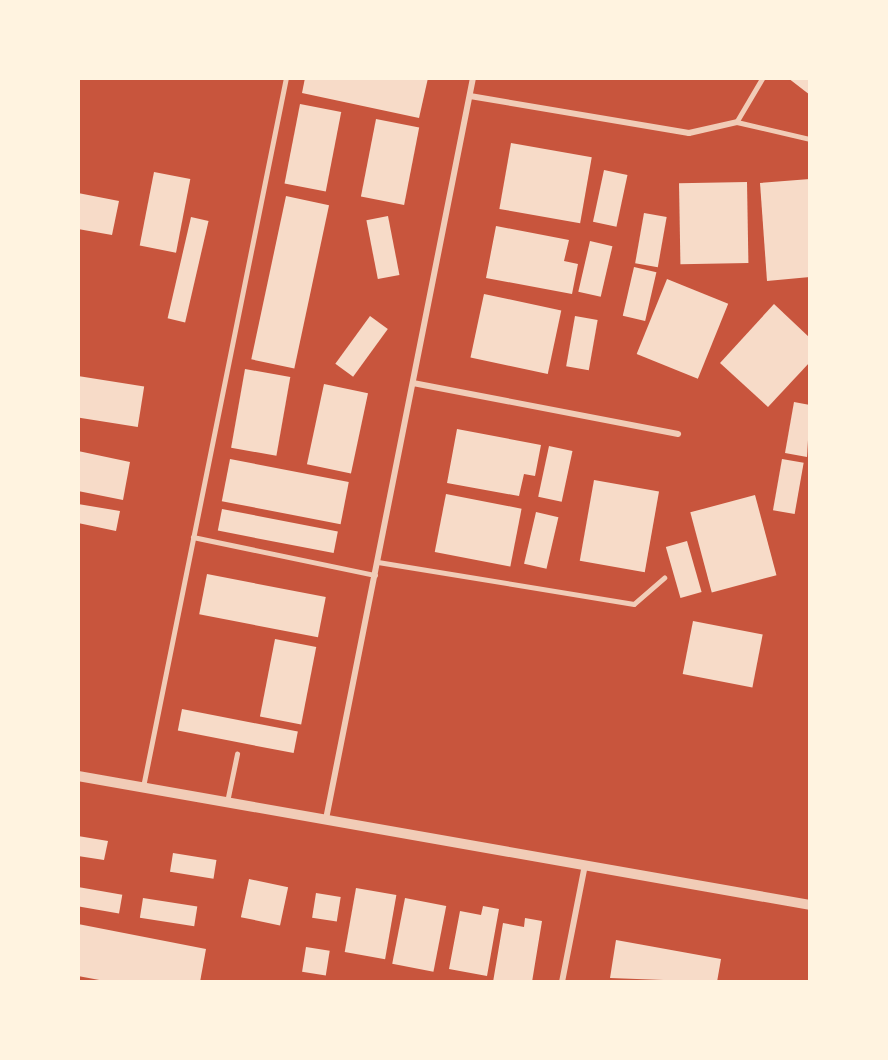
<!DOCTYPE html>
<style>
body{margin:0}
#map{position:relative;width:888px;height:1060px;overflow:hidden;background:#c8553d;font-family:"Golos Text",sans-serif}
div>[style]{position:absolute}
.building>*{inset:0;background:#f7dbc8;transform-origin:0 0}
.service>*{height:4.5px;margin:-2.25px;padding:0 2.25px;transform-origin:2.25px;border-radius:2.25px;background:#f1ccb7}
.minor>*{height:6px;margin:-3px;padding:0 3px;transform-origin:3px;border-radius:3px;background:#f1ccb7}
.tertiary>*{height:10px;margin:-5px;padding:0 5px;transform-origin:5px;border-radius:5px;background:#f1ccb7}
span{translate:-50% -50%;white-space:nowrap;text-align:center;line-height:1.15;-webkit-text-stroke:5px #fff3e0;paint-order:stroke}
.frame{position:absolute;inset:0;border:80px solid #fff3e0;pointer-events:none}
</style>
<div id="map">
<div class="building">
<i style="clip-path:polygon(305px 78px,428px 78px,419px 118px,302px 93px)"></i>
<i style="clip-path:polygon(788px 78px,810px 78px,810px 95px)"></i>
<i style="left:300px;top:104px;width:42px;height:81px;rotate:11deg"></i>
<i style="left:376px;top:119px;width:44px;height:79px;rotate:11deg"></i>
<i style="left:511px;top:143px;width:82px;height:67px;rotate:10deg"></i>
<i style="left:604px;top:170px;width:24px;height:53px;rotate:12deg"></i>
<i style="left:154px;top:172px;width:37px;height:75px;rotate:11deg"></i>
<i style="clip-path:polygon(810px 179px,810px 277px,767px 281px,760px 183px)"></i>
<i style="left:747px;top:182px;width:81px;height:68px;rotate:89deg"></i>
<i style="clip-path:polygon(78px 193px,119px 201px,112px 235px,78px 229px)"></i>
<i style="left:286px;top:196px;width:44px;height:167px;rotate:12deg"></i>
<i style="left:644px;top:213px;width:23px;height:51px;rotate:10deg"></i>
<i style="left:388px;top:216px;width:60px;height:22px;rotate:79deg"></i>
<i style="left:191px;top:217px;width:18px;height:104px;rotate:13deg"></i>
<i style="clip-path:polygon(496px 226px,569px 240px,564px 261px,578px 264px,572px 294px,486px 278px)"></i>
<i style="left:590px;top:241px;width:23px;height:52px;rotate:13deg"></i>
<i style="left:634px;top:267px;width:23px;height:50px;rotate:13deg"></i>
<i style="left:667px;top:279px;width:66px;height:81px;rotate:22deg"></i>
<i style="left:484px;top:294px;width:79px;height:65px;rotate:12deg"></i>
<i style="clip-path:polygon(774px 304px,810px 338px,810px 362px,768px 407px,720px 363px)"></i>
<i style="left:370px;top:316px;width:22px;height:59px;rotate:36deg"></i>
<i style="left:575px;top:316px;width:23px;height:51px;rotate:10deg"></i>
<i style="left:245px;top:369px;width:46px;height:80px;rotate:10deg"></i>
<i style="left:78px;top:376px;width:67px;height:41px;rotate:9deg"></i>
<i style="left:324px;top:384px;width:45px;height:82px;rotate:12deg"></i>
<i style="clip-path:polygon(794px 402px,810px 405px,807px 457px,785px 453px)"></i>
<i style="clip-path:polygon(457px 429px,541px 445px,535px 476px,524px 474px,519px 496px,447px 483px)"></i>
<i style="left:549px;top:446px;width:24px;height:52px;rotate:12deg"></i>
<i style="clip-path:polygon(78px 451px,130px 462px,123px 500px,78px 491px)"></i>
<i style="left:230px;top:459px;width:121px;height:43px;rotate:11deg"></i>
<i style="left:782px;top:459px;width:22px;height:52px;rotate:10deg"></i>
<i style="left:594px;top:480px;width:66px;height:82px;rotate:10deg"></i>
<i style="left:446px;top:494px;width:77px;height:59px;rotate:11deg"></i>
<i style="left:755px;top:495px;width:83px;height:67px;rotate:75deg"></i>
<i style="clip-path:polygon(78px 504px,120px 511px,116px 531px,78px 523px)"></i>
<i style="left:222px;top:509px;width:118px;height:22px;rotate:11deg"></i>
<i style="left:536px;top:512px;width:23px;height:53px;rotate:13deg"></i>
<i style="left:687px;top:541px;width:53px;height:22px;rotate:74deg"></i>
<i style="left:207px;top:574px;width:121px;height:41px;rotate:11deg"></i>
<i style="left:693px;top:621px;width:71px;height:54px;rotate:11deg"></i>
<i style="left:275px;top:639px;width:42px;height:79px;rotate:11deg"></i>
<i style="left:182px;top:709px;width:118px;height:22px;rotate:11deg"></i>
<i style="clip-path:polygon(78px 836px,108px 841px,104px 860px,78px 856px)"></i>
<i style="left:173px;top:853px;width:44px;height:19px;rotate:9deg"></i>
<i style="left:249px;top:879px;width:40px;height:39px;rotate:12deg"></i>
<i style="left:78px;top:887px;width:45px;height:19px;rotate:10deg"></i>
<i style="left:356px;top:888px;width:41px;height:65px;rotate:10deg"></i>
<i style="left:316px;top:893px;width:25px;height:25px;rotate:9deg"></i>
<i style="left:143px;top:898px;width:55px;height:20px;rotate:9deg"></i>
<i style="left:405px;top:898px;width:42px;height:67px;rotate:11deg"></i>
<i style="clip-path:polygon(483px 906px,499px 909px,487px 976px,449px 969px,460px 911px,481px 915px)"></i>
<i style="clip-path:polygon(525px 918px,542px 921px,532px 982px,493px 982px,503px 923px,524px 927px)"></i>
<i style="clip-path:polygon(78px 924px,206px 949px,200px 982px,110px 982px,78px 976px)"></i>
<i style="clip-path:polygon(616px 940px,721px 959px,717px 982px,610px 978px)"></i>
<i style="left:306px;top:947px;width:24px;height:25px;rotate:9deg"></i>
</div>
<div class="service">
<i style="left:763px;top:78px;width:51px;rotate:120.6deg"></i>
<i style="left:737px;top:122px;width:75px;rotate:13.1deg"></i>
<i style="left:193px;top:537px;width:186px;rotate:11.8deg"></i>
<i style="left:378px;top:562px;width:259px;rotate:9.3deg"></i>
<i style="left:634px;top:604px;width:40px;rotate:-41deg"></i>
<i style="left:143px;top:787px;width:723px;rotate:-78.6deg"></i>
<i style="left:227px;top:802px;width:49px;rotate:-78.2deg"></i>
</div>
<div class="minor">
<i style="left:470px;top:96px;width:222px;rotate:9.6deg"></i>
<i style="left:689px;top:133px;width:49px;rotate:-12.9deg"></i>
<i style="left:413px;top:383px;width:270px;rotate:10.9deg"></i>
<i style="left:326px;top:819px;width:755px;rotate:-78.78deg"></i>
<i style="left:562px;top:982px;width:119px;rotate:-78.9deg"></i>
</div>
<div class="tertiary">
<i style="left:78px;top:776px;width:743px;rotate:9.99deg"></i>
</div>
<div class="frame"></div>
</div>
